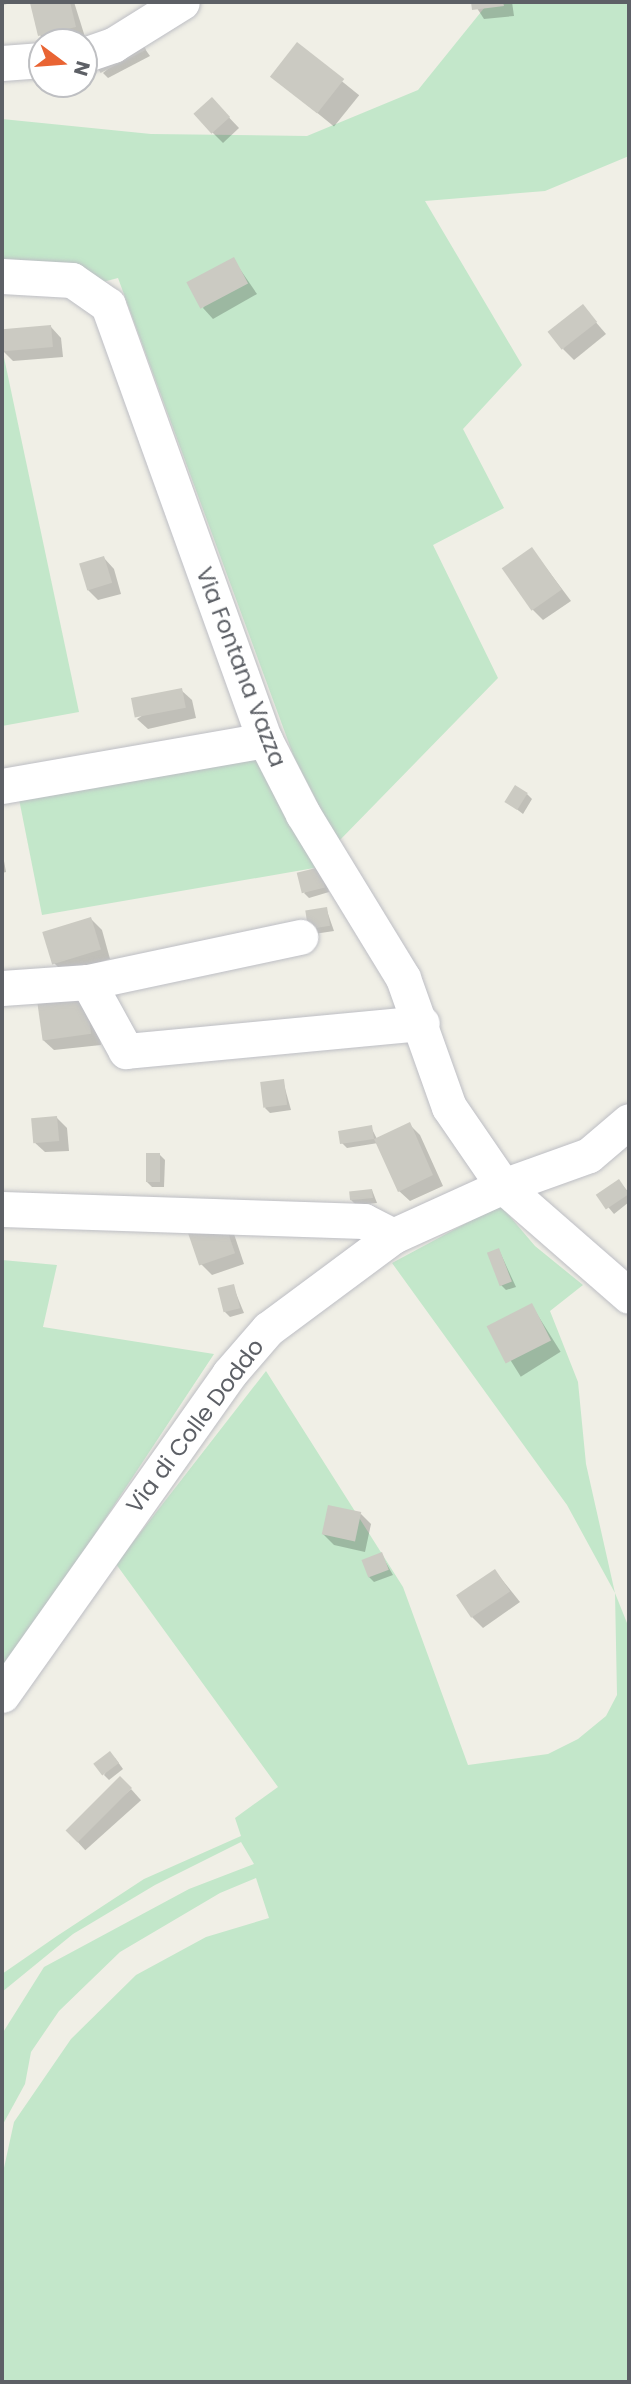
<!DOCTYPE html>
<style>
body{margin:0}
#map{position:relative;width:631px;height:2384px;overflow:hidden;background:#f0efe6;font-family:Poppins,sans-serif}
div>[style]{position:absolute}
.green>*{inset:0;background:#c3e7ca}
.shadow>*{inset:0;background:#0003;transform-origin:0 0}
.building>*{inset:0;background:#cbcac2;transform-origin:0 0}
.roads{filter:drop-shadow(0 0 2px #bdbec4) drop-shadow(0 0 2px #bdbec4)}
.minor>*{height:35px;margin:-17.5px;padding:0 17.5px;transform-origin:17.5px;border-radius:17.5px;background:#fff}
span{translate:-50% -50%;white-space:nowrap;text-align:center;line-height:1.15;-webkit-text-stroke:5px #fff;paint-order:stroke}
.street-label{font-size:23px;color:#5d6066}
.frame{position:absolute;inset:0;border:4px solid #5d6066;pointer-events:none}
.north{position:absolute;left:28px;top:28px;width:70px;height:70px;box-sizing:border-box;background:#fff;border:2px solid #bebfc2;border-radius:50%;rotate:106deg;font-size:19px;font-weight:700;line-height:28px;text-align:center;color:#5d6066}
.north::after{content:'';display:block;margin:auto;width:24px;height:32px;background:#e96433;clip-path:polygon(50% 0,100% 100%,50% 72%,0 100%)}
</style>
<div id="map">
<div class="green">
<i style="clip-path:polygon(489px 2px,629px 2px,629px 156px,545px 191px,425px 201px,522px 365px,463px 429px,504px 508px,433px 545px,498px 678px,338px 842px,294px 757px,118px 278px,91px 285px,2px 277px,2px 119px,151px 134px,307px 136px,418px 90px)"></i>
<i style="clip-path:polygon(2px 348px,79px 712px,2px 726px)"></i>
<i style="clip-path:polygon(258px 742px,320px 867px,42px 915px,16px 784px)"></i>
<i style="clip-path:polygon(500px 1205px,535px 1246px,583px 1285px,550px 1311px,578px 1382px,586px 1464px,615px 1593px,629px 1628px,629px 2382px,2px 2382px,2px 2177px,14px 2122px,71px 2039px,136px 1975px,206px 1937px,269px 1918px,256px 1878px,220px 1893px,120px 1952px,59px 2011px,31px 2052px,25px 2084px,2px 2126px,2px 2034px,44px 1967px,189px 1889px,254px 1864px,241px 1842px,155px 1885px,73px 1934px,2px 1992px,2px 1974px,57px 1936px,144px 1879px,241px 1836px,235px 1818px,278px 1787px,116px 1564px,266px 1371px,403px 1587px,468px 1765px,548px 1754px,578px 1739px,606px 1716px,617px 1695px,615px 1593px,567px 1505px,392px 1263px)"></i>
<i style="clip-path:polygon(2px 1260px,57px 1265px,43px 1327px,214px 1354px,2px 1675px)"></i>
</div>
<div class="shadow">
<i style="clip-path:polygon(2px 2px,17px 2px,2px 5px)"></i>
<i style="clip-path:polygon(74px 2px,85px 37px,47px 42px,40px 35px,33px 4px)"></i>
<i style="clip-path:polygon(473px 2px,512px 2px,514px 16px,484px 19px)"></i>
<i style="clip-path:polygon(140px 42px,150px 56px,108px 78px,103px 73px)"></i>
<i style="left:297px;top:45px;width:80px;height:40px;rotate:39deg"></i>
<i style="clip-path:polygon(222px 110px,239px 128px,223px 143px,212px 132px)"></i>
<i style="clip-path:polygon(233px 259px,257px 294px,213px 319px,203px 308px)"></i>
<i style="clip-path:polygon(582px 306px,606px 334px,574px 360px,563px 349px)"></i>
<i style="clip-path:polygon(51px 327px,61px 338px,63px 357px,13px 361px,2px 350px,2px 331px)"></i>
<i style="clip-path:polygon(532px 549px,571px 601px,543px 620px,533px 610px)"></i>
<i style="clip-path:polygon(104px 558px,114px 569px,121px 594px,98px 600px,87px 589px)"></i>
<i style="clip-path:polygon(181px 690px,192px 700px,196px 718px,148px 729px,137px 719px)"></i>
<i style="clip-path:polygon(527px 794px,532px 799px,523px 814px,506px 801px)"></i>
<i style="clip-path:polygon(2px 850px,6px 872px,2px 873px)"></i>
<i style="clip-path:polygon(324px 874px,329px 892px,309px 898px,304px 893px)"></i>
<i style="clip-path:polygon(326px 908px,334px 931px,314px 934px,309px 929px)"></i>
<i style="clip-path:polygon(91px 919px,102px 930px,110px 959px,64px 973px,53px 962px)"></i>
<i style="clip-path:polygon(96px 1009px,101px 1045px,54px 1050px,43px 1040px)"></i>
<i style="clip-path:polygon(283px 1081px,291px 1110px,270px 1113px,265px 1108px)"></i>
<i style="clip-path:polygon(56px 1117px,67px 1128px,69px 1151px,45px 1152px,34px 1142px)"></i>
<i style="clip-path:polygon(409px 1124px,420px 1135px,443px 1186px,410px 1201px,399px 1191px,378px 1143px,347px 1148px,342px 1143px,371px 1127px,377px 1139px)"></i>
<i style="clip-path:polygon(160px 1155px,165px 1160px,164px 1187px,152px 1187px,147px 1182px)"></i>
<i style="clip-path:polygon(619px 1181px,629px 1193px,629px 1202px,614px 1214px,599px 1196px)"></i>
<i style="clip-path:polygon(372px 1190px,377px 1203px,356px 1205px,351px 1200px)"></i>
<i style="clip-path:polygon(191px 1234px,234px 1234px,244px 1264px,212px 1275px,201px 1264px)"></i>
<i style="clip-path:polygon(499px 1250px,516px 1287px,506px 1290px,501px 1285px)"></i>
<i style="clip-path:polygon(233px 1286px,244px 1313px,230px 1317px,225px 1312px)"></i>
<i style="left:532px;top:1306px;width:54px;height:47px;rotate:58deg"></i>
<i style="clip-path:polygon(361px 1514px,371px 1524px,365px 1552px,334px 1545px,323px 1534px)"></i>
<i style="clip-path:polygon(381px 1554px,393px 1575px,374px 1582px,369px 1577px)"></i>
<i style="clip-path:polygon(495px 1571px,520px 1602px,483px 1628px,472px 1617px)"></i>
<i style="clip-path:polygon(115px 1758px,123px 1769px,109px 1780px,104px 1775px)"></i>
<i style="left:131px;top:1789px;width:15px;height:75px;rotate:48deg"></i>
</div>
<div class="building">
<i style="clip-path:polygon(70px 2px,76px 27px,38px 36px,30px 3px)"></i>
<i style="clip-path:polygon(471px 2px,503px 2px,504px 6px,472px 10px)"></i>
<i style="left:141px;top:40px;width:11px;height:51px;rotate:63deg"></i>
<i style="left:297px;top:42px;width:60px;height:44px;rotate:38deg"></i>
<i style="left:212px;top:97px;width:27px;height:25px;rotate:48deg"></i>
<i style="left:234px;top:257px;width:30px;height:54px;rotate:62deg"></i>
<i style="left:583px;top:304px;width:23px;height:45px;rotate:52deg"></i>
<i style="left:51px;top:325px;width:22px;height:49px;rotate:85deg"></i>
<i style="left:532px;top:547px;width:52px;height:37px;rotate:55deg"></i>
<i style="left:104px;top:556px;width:28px;height:26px;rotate:73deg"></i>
<i style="left:182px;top:688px;width:20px;height:52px;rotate:79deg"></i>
<i style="left:515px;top:785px;width:15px;height:20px;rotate:32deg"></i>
<i style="left:320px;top:867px;width:21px;height:24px;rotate:76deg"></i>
<i style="left:327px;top:907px;width:19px;height:22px;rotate:81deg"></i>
<i style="left:91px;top:917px;width:34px;height:51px;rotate:73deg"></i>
<i style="left:86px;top:997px;width:37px;height:49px;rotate:82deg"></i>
<i style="left:284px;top:1079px;width:26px;height:24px;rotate:83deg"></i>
<i style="left:57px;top:1116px;width:25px;height:26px;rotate:85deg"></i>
<i style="clip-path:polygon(410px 1122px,433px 1175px,398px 1192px,374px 1139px,340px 1144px,338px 1131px,372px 1125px,374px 1139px)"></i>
<i style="left:146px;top:1153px;width:14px;height:29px"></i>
<i style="left:619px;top:1179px;width:18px;height:28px;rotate:56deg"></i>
<i style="left:372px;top:1189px;width:9px;height:23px;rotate:84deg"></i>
<i style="left:224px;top:1221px;width:34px;height:38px;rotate:71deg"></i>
<i style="left:499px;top:1248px;width:36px;height:13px;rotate:69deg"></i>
<i style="left:234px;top:1284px;width:25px;height:17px;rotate:76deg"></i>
<i style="left:532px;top:1303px;width:42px;height:51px;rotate:63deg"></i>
<i style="left:328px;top:1505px;width:34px;height:30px;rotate:12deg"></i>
<i style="left:382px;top:1552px;width:19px;height:22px;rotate:69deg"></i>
<i style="left:495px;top:1569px;width:27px;height:47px;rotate:56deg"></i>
<i style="left:110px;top:1751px;width:15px;height:21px;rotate:53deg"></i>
<i style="left:120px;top:1776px;width:17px;height:77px;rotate:45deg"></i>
</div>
<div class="roads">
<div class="minor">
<i style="left:84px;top:55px;width:31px;rotate:-19deg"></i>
<i style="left:113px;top:45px;width:81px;rotate:-31.9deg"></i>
<i style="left:2px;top:63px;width:40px;rotate:-4.3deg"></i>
<i style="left:2px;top:276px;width:70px;rotate:3.3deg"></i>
<i style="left:72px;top:280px;width:44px;rotate:34.8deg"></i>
<i style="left:108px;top:305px;width:462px;rotate:70.2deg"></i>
<i style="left:265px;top:740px;width:83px;rotate:62.8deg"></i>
<i style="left:303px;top:814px;width:192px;rotate:58.6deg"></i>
<i style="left:403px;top:978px;width:137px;rotate:70.4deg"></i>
<i style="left:449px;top:1107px;width:96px;rotate:55.6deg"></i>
<i style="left:503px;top:1186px;width:167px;rotate:41.1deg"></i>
<i style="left:2px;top:786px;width:267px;rotate:-9.9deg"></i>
<i style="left:88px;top:982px;width:79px;rotate:61.2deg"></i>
<i style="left:126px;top:1051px;width:297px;rotate:-5.4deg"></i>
<i style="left:2px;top:988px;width:86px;rotate:-4deg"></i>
<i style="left:88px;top:982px;width:217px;rotate:-12deg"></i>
<i style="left:2px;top:1209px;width:362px;rotate:1.9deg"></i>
<i style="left:364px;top:1221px;width:33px;rotate:27deg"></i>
<i style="left:2px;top:1695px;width:393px;rotate:-54.7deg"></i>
<i style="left:229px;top:1374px;width:60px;rotate:-49.1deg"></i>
<i style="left:268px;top:1329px;width:156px;rotate:-36.6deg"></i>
<i style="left:393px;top:1236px;width:121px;rotate:-24.4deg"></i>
<i style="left:503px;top:1186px;width:91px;rotate:-19.8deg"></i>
<i style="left:589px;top:1155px;width:52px;rotate:-40.4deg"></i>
</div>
</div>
<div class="street-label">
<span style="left:241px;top:667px;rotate:69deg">Via Fontana Vazza</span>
<span style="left:195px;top:1426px;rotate:-53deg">Via di Colle Doddo</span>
</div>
<div class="frame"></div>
<div class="north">N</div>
</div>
